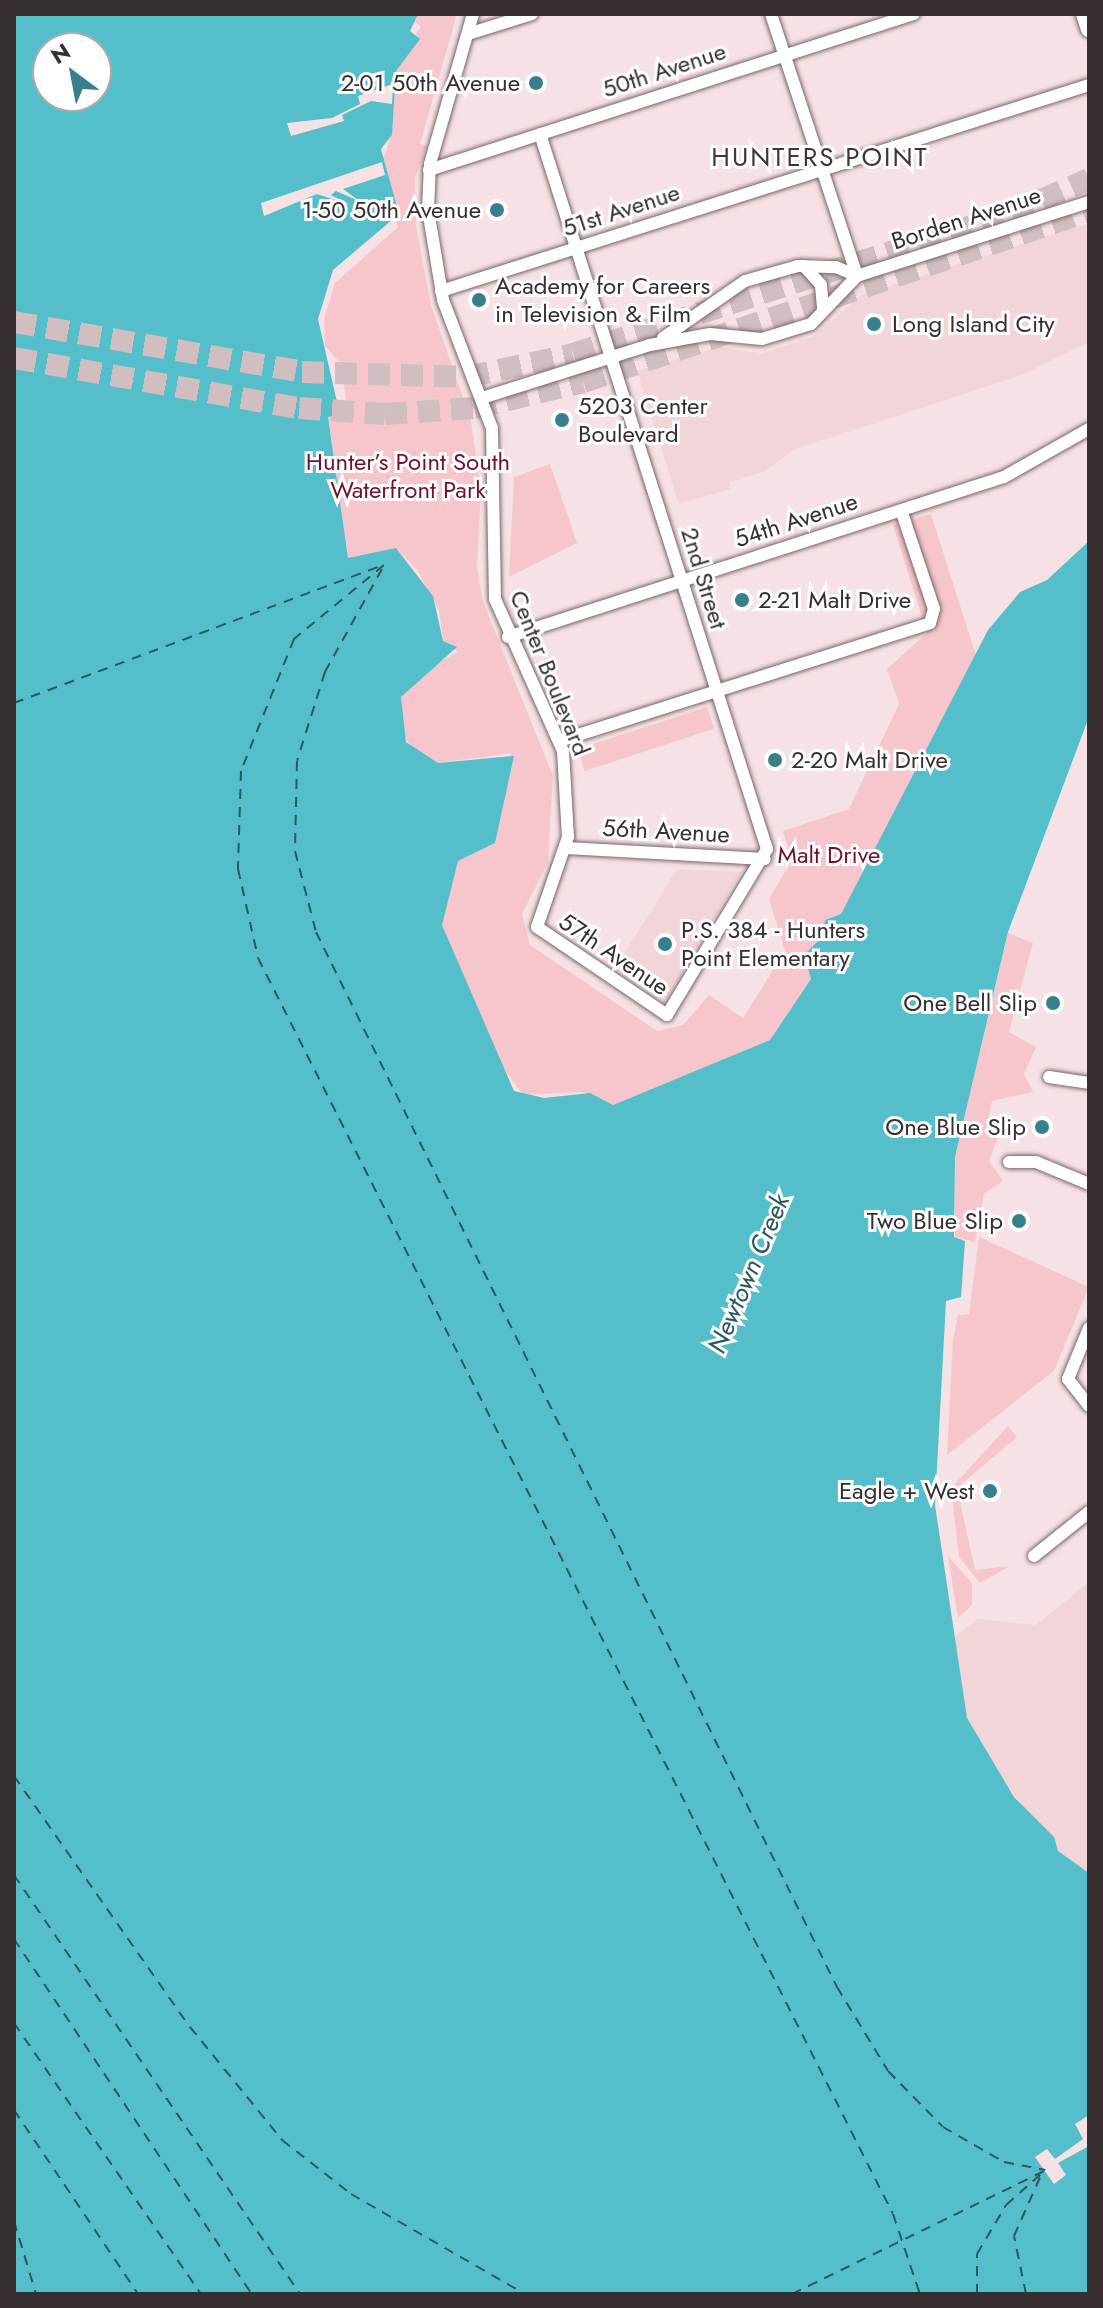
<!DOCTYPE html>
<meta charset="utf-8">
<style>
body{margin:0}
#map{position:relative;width:1103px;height:2308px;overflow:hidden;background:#f6e2e4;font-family:Jost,sans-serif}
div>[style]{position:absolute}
.built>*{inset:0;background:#f1d5d9}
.green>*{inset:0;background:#f7c6cc;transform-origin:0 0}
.water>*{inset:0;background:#55becb}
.pier>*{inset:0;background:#f6e2e4}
.ferry>*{height:2px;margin-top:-1px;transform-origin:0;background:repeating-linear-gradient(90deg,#2a585d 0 10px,transparent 0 18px)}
.motorway-tunnel>*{height:22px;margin-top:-11px;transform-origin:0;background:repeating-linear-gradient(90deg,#d0bec0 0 22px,transparent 0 33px)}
.roads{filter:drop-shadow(0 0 2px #776668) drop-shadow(0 0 2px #776668)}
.minor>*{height:12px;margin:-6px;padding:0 6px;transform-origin:6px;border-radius:6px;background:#fff}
.secondary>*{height:16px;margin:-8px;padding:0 8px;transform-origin:8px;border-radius:8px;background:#fff}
.dots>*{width:22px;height:22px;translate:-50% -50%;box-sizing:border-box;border:4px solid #fff;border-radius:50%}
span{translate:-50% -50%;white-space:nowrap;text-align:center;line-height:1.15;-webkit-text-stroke:6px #fff;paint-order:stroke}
.street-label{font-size:24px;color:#362e2f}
.poi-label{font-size:24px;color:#362e2f}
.right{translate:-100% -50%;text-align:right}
.left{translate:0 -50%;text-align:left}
.park-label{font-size:24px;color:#70122d}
.neighbourhood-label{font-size:26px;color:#433436;letter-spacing:2px}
.water-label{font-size:26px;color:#2a585d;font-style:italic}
.frame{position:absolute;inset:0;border:16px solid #362e2f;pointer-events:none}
.north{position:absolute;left:32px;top:32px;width:80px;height:80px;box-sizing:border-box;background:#fff;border:2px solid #afabac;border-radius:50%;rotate:328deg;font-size:22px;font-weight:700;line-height:32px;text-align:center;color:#362e2f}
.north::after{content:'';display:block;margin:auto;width:28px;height:36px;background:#388089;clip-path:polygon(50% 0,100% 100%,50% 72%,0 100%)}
</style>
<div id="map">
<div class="built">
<i style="clip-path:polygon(1089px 223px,1089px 342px,1022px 375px,796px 449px,763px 472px,729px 482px,731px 489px,679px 504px,637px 371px,721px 347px,760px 354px,815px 336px,861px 295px)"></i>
<i style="clip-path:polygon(677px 869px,741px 872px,667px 999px,617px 965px)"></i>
<i style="clip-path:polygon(1089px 1582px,1089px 1873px,1058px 1851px,987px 1760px,967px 1718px,953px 1638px,977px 1619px,1036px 1625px)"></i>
</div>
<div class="green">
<i style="clip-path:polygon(402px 14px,457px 14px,420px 144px,427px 146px,415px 178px,416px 226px,431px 305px,471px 421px,481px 490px,477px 567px,483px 602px,553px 776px,548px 862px,522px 914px,530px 945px,657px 1031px,683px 1025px,709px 995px,743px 1018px,785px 951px,769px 899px,792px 860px,783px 831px,849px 809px,899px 704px,887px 669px,927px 633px,893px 525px,931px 514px,977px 659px,841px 914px,825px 920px,822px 937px,805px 955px,811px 979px,770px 1040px,613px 1105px,582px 1092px,523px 1095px,490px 1049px,442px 925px,444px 901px,458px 861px,495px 843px,511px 753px,438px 763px,413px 751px,402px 732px,401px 697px,424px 670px,458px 652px,443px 641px,439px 610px,417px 570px,396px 548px,348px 559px,328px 417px,348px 414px,341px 364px,325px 346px,324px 319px,335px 283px,398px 227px,393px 210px,324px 182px,382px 162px,392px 134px,396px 71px,421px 26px)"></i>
<i style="clip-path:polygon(550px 464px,577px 543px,509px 577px,514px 477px)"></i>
<i style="left:707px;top:707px;width:23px;height:136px;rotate:72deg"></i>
<i style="clip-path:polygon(1008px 933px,1033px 943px,1009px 1032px,1036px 1047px,1024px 1074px,1033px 1092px,992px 1101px,986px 1131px,1000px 1132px,989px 1161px,1003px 1181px,984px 1194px,975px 1242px,955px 1237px,955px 1157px)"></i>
<i style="clip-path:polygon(979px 1237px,1089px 1287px,1054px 1371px,947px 1455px,953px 1340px,958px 1315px,969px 1314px)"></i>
<i style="clip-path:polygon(1008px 1426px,1017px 1437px,957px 1488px,975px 1570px,1010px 1566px,980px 1583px,959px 1557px,951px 1488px)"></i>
<i style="clip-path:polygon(948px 1556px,972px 1583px,972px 1605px,958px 1618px)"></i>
</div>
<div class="water">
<i style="clip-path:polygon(evenodd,14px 14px,418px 14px,410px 31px,420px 39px,396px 71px,392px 135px,381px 149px,399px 214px,333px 270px,318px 319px,340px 415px,328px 417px,348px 558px,396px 548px,433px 596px,443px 641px,457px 647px,401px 697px,406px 742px,438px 763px,514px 756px,495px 843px,458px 861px,442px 925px,514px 1091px,544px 1098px,590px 1093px,613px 1105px,770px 1040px,811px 979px,804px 955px,822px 937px,825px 920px,841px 914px,988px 630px,1020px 592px,1047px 580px,1089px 541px,1089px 717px,1008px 932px,955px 1157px,954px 1237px,965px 1241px,961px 1297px,946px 1301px,935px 1505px,967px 1718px,1014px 1797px,1054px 1837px,1058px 1851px,1089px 1873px,1089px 2294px,14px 2294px,14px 14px,48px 48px,96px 48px,96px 96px,48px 96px,48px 48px)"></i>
</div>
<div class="pier">
<i style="clip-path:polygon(393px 84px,392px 104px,371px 101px,342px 115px,344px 121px,291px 136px,287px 123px,332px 118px,360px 104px,358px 96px)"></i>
<i style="clip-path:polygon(382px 162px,385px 175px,343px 189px,361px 202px,336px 191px,331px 195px,351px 205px,317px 194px,264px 216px,261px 203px)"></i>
<i style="clip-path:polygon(1089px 2115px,1089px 2146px,1058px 2163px,1066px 2175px,1054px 2184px,1035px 2157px,1047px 2149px,1055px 2159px,1083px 2139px,1075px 2124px)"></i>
</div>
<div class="ferry">
<i style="left:384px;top:565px;width:117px;rotate:140.6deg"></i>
<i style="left:294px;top:639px;width:142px;rotate:111.9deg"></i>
<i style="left:241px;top:771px;width:98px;rotate:91.8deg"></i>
<i style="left:238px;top:869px;width:91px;rotate:77.3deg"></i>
<i style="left:258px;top:958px;width:1407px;rotate:63.18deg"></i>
<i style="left:893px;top:2214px;width:84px;rotate:71.4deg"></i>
<i style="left:382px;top:569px;width:118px;rotate:119deg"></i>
<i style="left:325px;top:672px;width:93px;rotate:107.5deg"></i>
<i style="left:297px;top:761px;width:90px;rotate:91.3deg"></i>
<i style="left:295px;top:851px;width:84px;rotate:75.5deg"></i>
<i style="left:316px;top:932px;width:1177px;rotate:63.72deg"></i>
<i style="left:837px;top:1987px;width:98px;rotate:58.7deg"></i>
<i style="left:888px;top:2071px;width:78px;rotate:45.5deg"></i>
<i style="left:943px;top:2127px;width:70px;rotate:29.8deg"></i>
<i style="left:1004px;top:2162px;width:42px;rotate:11deg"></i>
<i style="left:14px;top:703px;width:391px;rotate:-20.5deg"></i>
<i style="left:14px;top:1776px;width:307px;rotate:55deg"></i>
<i style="left:190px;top:2027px;width:146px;rotate:50.8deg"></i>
<i style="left:282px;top:2140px;width:88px;rotate:38deg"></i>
<i style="left:351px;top:2194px;width:201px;rotate:29.9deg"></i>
<i style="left:14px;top:1875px;width:507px;rotate:55.68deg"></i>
<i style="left:14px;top:1939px;width:427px;rotate:56.2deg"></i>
<i style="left:14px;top:2023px;width:329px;rotate:55.4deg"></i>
<i style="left:14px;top:2110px;width:222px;rotate:56deg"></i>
<i style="left:14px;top:2221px;width:76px;rotate:73.2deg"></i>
<i style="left:792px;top:2294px;width:280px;rotate:-26deg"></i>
<i style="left:977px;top:2294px;width:40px;rotate:-90deg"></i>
<i style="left:977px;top:2254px;width:57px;rotate:-59.4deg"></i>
<i style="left:1006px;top:2205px;width:47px;rotate:-41.5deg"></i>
<i style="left:1026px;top:2294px;width:59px;rotate:-101.7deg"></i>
<i style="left:1014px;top:2236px;width:67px;rotate:-66.1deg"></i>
</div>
<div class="motorway-tunnel">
<i style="left:14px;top:322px;width:292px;rotate:9.8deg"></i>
<i style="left:302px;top:372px;width:165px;rotate:1.7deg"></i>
<i style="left:467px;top:377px;width:108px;rotate:-12.2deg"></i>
<i style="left:573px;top:354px;width:460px;rotate:-17.8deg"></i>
<i style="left:1011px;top:213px;width:85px;rotate:-23.6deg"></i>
<i style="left:14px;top:358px;width:289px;rotate:10deg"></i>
<i style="left:299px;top:408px;width:86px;rotate:4deg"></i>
<i style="left:385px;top:414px;width:89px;rotate:-3.9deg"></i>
<i style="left:474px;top:408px;width:112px;rotate:-13.4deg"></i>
<i style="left:583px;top:382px;width:534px;rotate:-18.67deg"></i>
</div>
<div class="roads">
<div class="minor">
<i style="left:473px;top:14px;width:156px;rotate:106deg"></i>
<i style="left:430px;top:164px;width:46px;rotate:92.5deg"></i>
<i style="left:428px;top:210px;width:91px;rotate:80.5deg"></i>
<i style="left:443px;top:300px;width:137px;rotate:69.1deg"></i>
<i style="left:492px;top:428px;width:171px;rotate:89deg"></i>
<i style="left:495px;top:599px;width:167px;rotate:65.9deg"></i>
<i style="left:563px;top:751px;width:86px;rotate:86.7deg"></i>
<i style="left:568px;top:837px;width:95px;rotate:109deg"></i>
<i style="left:537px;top:927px;width:157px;rotate:34.1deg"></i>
<i style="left:667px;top:1015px;width:194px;rotate:-58.9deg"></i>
<i style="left:767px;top:849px;width:750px;rotate:-107.61deg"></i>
<i style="left:771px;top:14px;width:276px;rotate:71.8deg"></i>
<i style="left:468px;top:34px;width:67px;rotate:-17.4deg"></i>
<i style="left:429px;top:170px;width:509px;rotate:-17.83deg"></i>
<i style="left:804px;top:266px;width:25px;rotate:48deg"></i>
<i style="left:821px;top:285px;width:25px;rotate:85deg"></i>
<i style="left:441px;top:291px;width:680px;rotate:-17.64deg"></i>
<i style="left:663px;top:338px;width:100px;rotate:-34.8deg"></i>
<i style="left:745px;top:281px;width:55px;rotate:-15.8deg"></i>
<i style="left:798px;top:266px;width:38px;rotate:2deg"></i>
<i style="left:836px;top:267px;width:23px;rotate:23deg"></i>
<i style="left:482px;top:398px;width:176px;rotate:-17.5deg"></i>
<i style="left:650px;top:345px;width:61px;rotate:-10.4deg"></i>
<i style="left:710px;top:334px;width:52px;rotate:5.5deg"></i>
<i style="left:762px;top:339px;width:51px;rotate:-17deg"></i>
<i style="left:811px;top:324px;width:66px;rotate:-46.2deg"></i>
<i style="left:857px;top:276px;width:244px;rotate:-17.7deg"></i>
<i style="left:508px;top:637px;width:521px;rotate:-17.88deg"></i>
<i style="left:1004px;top:477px;width:98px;rotate:-29.5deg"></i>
<i style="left:559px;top:741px;width:389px;rotate:-17.6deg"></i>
<i style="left:930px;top:623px;width:15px;rotate:-74deg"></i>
<i style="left:934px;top:609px;width:104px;rotate:-108.4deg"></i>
<i style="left:566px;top:848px;width:199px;rotate:3.2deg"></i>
<i style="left:1049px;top:1077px;width:40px;rotate:8.5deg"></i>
<i style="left:1009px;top:1162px;width:27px"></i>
<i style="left:1036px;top:1162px;width:57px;rotate:22.5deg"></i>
<i style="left:1089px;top:1328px;width:55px;rotate:112.4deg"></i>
<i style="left:1068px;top:1379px;width:34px;rotate:52deg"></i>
<i style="left:1034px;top:1556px;width:70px;rotate:-38.7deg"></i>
</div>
<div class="secondary">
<i style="left:1084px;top:14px;width:16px;rotate:72deg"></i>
</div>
</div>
<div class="dots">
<i style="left:536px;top:83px;background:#388089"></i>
<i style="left:497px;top:210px;background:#388089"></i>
<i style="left:479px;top:300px;background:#388089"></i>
<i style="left:874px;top:324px;background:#388089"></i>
<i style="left:562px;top:420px;background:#388089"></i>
<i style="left:742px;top:600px;background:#388089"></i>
<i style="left:775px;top:760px;background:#388089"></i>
<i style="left:665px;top:944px;background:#388089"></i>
<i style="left:1053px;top:1003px;background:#388089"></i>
<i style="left:1042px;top:1127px;background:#388089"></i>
<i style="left:1019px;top:1221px;background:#388089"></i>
<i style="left:990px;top:1491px;background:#388089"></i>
</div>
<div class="street-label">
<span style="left:664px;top:70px;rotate:-18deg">50th Avenue</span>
<span style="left:621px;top:210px;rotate:-18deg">51st Avenue</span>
<span style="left:966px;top:218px;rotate:-18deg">Borden Avenue</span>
<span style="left:796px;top:520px;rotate:-18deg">54th Avenue</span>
<span style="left:704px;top:578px;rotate:73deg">2nd Street</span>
<span style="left:550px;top:673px;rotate:68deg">Center Boulevard</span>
<span style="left:666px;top:831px;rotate:3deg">56th Avenue</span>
<span style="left:614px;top:954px;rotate:34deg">57th Avenue</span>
</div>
<div class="poi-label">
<span class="right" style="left:520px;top:83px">2-01 50th Avenue</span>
<span class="right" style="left:481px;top:210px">1-50 50th Avenue</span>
<span class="left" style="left:495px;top:300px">Academy for Careers<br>in Television &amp; Film</span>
<span class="left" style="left:892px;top:324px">Long Island City</span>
<span class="left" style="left:578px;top:420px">5203 Center<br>Boulevard</span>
<span class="left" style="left:758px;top:600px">2-21 Malt Drive</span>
<span class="left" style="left:791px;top:760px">2-20 Malt Drive</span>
<span class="left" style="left:681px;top:944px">P.S. 384 - Hunters<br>Point Elementary</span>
<span class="right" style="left:1037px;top:1003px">One Bell Slip</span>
<span class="right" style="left:1026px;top:1127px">One Blue Slip</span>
<span class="right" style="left:1003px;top:1221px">Two Blue Slip</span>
<span class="right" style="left:974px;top:1491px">Eagle + West</span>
</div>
<div class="park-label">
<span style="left:408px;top:476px">Hunter’s Point South<br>Waterfront Park</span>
<span style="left:829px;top:855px">Malt Drive</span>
</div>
<div class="neighbourhood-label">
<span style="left:820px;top:158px">HUNTERS POINT</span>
</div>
<div class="water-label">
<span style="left:749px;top:1274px;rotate:-67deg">Newtown Creek</span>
</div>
<div class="frame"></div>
<div class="north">N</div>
</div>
